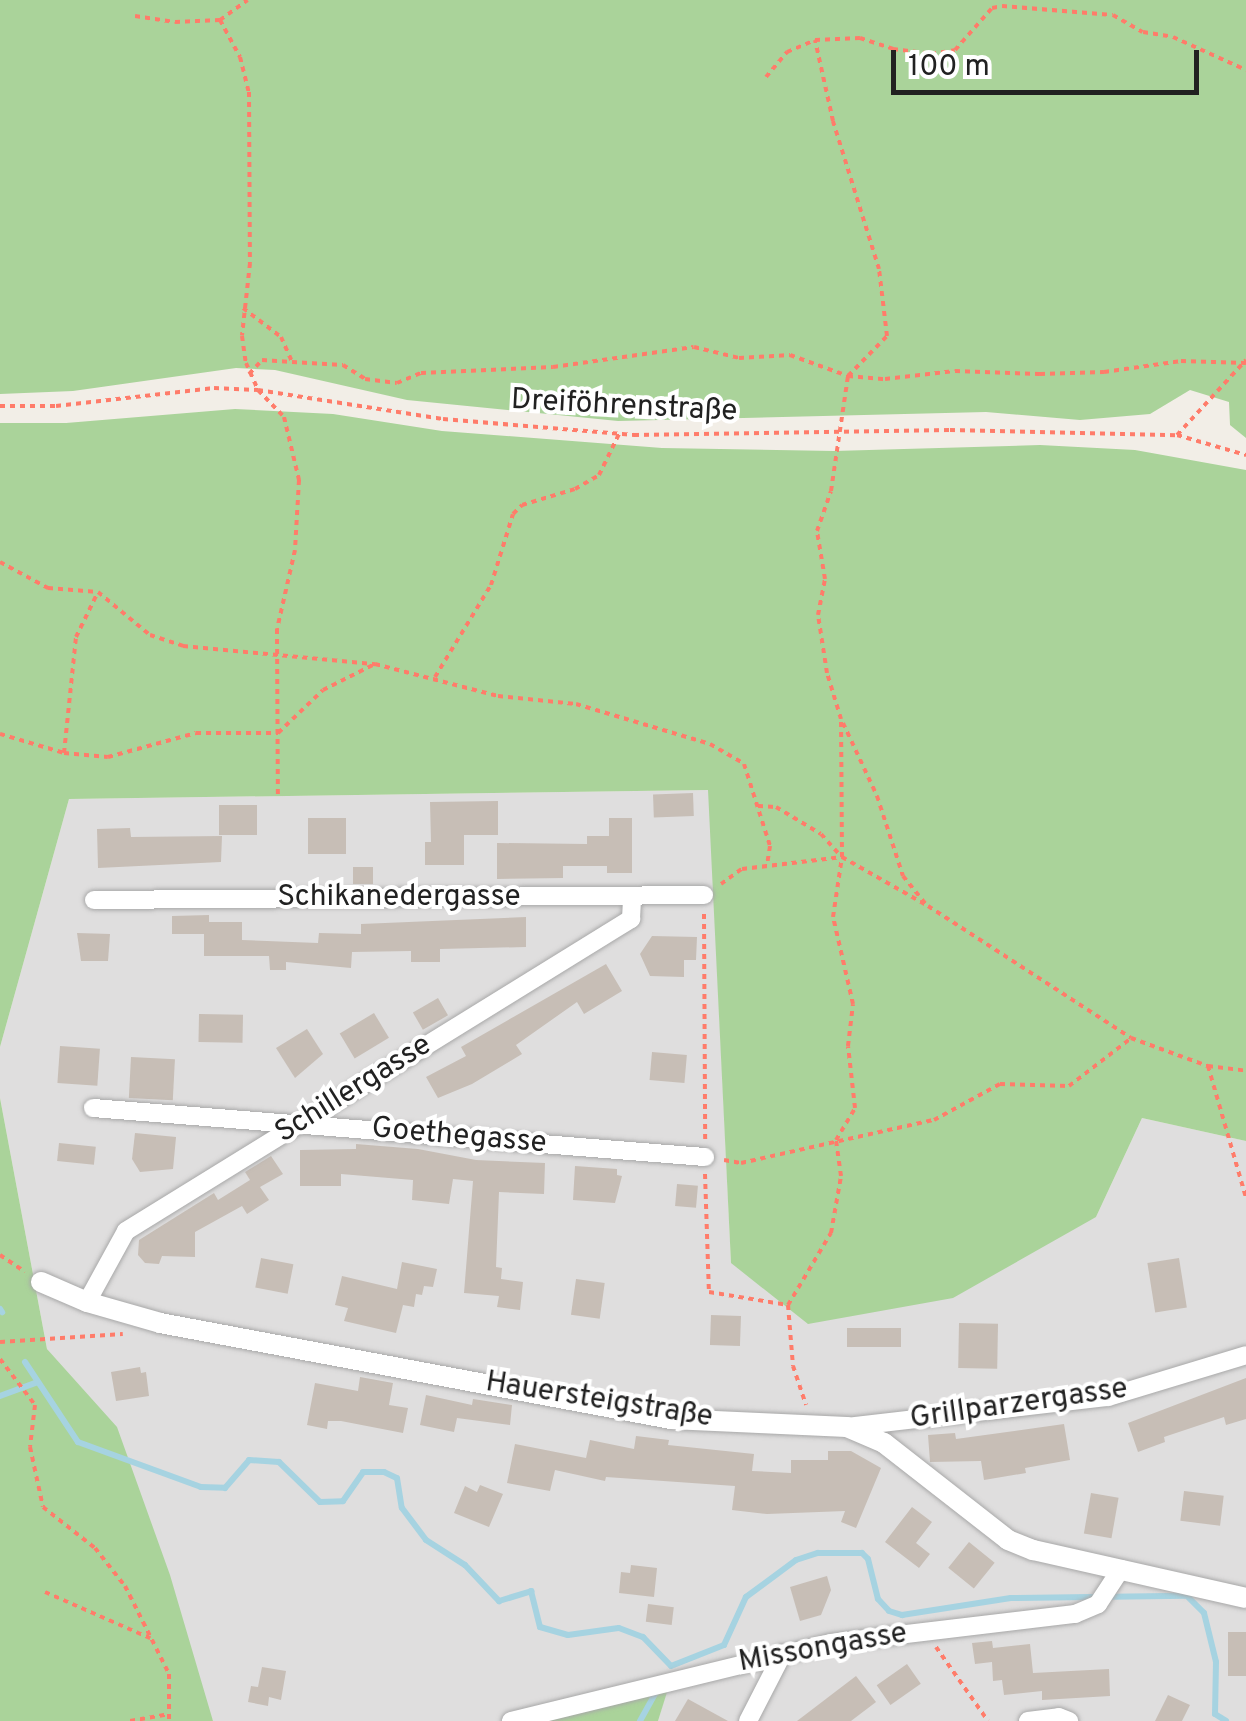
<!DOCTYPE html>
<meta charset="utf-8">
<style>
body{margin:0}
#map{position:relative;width:1246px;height:1721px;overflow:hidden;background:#f2eee7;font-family:Overpass,sans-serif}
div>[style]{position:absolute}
.residential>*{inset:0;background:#dfdede}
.forest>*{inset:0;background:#aad39a}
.stream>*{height:6px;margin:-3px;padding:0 3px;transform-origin:3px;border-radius:3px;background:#a6d3e1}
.building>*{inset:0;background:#c7beb6;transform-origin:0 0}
.path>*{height:4px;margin-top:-2px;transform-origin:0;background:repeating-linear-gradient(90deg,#ff7c6a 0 5px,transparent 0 10px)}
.roads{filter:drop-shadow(0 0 2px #a8a8a8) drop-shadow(0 0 2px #a8a8a8)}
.minor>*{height:18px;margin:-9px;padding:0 9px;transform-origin:9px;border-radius:9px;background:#fff}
.tertiary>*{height:20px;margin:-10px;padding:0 10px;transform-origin:10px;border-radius:10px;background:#fff}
span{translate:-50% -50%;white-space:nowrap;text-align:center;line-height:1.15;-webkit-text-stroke:8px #fff;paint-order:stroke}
.street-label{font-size:30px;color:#212121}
.scale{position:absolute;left:891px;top:50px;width:308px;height:45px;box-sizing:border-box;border:5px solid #212121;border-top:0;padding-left:12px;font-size:30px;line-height:35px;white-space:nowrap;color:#212121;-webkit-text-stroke:8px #fff;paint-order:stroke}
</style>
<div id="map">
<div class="residential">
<i style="clip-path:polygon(709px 790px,731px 1263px,1096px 1217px,1142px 1118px,1246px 1141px,1246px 1721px,658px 1721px,667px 1690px,546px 1721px,213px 1721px,78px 1389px,47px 1349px,0 1098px,0 1047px,69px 799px)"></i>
</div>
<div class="forest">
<i style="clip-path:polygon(0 0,1246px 0,1246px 438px,1230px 425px,1229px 402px,1190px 390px,1150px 414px,1080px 420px,986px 412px,618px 421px,407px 400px,275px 370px,236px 368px,73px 391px,0 394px)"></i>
<i style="clip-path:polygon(235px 409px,333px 414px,442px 431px,662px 448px,834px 451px,1040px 445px,1135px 450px,1246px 470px,1246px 1141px,1142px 1118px,1096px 1217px,953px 1298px,808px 1324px,731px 1263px,708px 790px,69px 799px,0 1047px,0 423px,66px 423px)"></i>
<i style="clip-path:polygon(0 1098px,47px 1349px,117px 1427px,170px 1575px,213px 1721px,0 1721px)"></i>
<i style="clip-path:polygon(668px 1689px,658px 1721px,546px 1721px)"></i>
</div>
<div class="stream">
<i style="left:0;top:1309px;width:4px;rotate:56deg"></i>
<i style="left:25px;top:1362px;width:96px;rotate:56.5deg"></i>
<i style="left:78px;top:1442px;width:131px;rotate:20.1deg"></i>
<i style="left:201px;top:1487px;width:24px;rotate:2deg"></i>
<i style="left:225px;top:1488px;width:37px;rotate:-49deg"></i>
<i style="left:249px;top:1460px;width:30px;rotate:4deg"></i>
<i style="left:279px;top:1462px;width:57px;rotate:44.3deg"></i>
<i style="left:320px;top:1502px;width:23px;rotate:-2deg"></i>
<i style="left:343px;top:1501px;width:35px;rotate:-55deg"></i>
<i style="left:363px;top:1472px;width:21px"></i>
<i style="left:384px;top:1472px;width:14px;rotate:25deg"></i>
<i style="left:397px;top:1478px;width:30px;rotate:81deg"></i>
<i style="left:402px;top:1508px;width:40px;rotate:53deg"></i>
<i style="left:426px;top:1540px;width:46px;rotate:32.7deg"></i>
<i style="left:465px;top:1565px;width:50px;rotate:46.6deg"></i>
<i style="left:499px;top:1601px;width:34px;rotate:-17deg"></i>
<i style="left:531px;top:1591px;width:37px;rotate:76deg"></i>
<i style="left:540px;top:1627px;width:29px;rotate:16deg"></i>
<i style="left:568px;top:1635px;width:51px;rotate:-7.8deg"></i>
<i style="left:619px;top:1628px;width:26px;rotate:21deg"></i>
<i style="left:643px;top:1637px;width:40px;rotate:46deg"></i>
<i style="left:671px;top:1666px;width:57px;rotate:-21.6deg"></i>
<i style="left:724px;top:1645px;width:53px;rotate:-65.4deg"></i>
<i style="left:746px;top:1597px;width:62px;rotate:-36.5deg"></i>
<i style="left:796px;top:1560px;width:23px;rotate:-18deg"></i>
<i style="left:818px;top:1553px;width:44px"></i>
<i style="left:862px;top:1553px;width:8px;rotate:45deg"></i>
<i style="left:868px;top:1559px;width:41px;rotate:76deg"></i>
<i style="left:878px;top:1599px;width:16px;rotate:47deg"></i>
<i style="left:889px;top:1611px;width:14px;rotate:17deg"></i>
<i style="left:902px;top:1615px;width:110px;rotate:-8.9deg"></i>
<i style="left:1011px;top:1598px;width:176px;rotate:-0.7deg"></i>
<i style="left:1187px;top:1596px;width:24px;rotate:45deg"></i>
<i style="left:1204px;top:1613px;width:50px;rotate:76.2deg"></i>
<i style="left:1216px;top:1662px;width:52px;rotate:91.1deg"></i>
<i style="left:1215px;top:1714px;width:13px;rotate:32deg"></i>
<i style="left:0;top:1396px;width:40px;rotate:-20.2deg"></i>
<i style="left:640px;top:1721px;width:33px;rotate:-61deg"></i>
</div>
<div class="building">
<i style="left:693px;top:793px;width:23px;height:40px;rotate:88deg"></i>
<i style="clip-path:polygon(498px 801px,498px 835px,464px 835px,464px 865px,425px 865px,425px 842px,431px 842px,430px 802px)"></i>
<i style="left:219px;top:805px;width:38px;height:30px"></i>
<i style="left:308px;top:818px;width:38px;height:36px"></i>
<i style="clip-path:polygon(609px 818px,632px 818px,632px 873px,607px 873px,607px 866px,563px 866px,563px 878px,497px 879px,497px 843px,587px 844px,587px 836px,609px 836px)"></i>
<i style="clip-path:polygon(130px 828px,131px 837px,222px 836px,221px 862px,98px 868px,97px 829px)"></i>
<i style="left:353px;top:867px;width:20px;height:17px"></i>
<i style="clip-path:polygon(209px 915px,209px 922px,242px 922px,242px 940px,318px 943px,319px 933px,361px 934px,361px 924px,526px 917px,526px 947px,440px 949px,440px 962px,411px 962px,411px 951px,352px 952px,351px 968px,286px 962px,286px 970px,270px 970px,269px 956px,204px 956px,204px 934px,172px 934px,172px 916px)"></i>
<i style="clip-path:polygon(77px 933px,110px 934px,108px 961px,81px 961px)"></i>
<i style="clip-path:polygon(652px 936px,697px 937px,696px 960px,684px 960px,684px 977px,650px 976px,640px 954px)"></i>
<i style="clip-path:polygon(606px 964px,622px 991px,584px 1014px,577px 1002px,516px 1045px,522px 1054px,472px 1084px,438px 1098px,426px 1077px,466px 1056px,461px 1047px)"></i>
<i style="left:438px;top:998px;width:20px;height:29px;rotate:60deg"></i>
<i style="left:374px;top:1013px;width:29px;height:40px;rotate:59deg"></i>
<i style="left:199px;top:1014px;width:44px;height:28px;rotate:1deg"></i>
<i style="clip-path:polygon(307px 1029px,323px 1054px,295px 1078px,276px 1048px)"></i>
<i style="left:60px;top:1046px;width:40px;height:37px;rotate:4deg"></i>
<i style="left:652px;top:1052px;width:35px;height:28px;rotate:5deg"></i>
<i style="left:131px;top:1057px;width:44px;height:41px;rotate:3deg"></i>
<i style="clip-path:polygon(135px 1133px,176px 1137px,173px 1169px,140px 1172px,132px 1159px)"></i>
<i style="left:59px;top:1143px;width:37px;height:18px;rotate:6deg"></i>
<i style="clip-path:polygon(356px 1144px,418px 1149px,476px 1160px,545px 1163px,544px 1194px,499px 1192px,496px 1267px,502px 1268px,501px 1279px,523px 1282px,520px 1310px,497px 1307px,499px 1296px,464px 1293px,473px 1181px,453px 1179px,449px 1204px,412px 1200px,413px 1180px,341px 1174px,341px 1186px,300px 1186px,300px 1150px,356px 1149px)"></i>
<i style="clip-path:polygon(271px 1156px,283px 1174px,260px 1187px,269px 1200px,247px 1214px,242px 1206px,195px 1232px,195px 1257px,162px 1256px,159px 1264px,145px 1263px,138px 1255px,139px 1240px,214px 1193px,218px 1200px,250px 1180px,245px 1172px)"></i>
<i style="clip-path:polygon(575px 1166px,617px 1169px,617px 1175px,622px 1176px,615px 1203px,573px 1200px)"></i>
<i style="left:677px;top:1184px;width:21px;height:22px;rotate:5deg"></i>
<i style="left:261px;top:1258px;width:33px;height:30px;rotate:11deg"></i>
<i style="left:1179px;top:1258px;width:50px;height:32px;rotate:81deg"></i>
<i style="clip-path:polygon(402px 1262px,437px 1269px,433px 1287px,424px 1286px,422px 1295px,416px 1294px,414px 1307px,403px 1305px,396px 1333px,344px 1321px,348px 1308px,335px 1305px,342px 1276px,397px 1289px)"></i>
<i style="left:576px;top:1279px;width:29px;height:36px;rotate:8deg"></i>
<i style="left:711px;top:1315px;width:30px;height:30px;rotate:2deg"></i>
<i style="left:959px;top:1323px;width:39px;height:45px;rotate:1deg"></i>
<i style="left:847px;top:1328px;width:54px;height:19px"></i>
<i style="clip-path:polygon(140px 1367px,141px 1373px,146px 1372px,149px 1396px,116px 1401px,111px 1372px)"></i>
<i style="clip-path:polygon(360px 1377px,393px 1383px,389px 1405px,408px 1408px,403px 1433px,341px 1421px,328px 1421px,327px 1429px,307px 1425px,315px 1383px,358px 1391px)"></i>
<i style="clip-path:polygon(1246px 1378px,1246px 1419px,1226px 1425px,1224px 1417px,1164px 1437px,1165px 1442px,1138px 1452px,1128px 1423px)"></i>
<i style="clip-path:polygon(426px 1395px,472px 1405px,473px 1399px,512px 1405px,510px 1425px,457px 1418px,454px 1432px,420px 1425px)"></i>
<i style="clip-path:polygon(1064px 1424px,1070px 1460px,1025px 1468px,1026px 1473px,984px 1480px,981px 1461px,930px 1462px,928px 1435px,955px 1433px,956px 1439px)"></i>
<i style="clip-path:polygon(636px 1436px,669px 1440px,668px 1445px,754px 1454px,752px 1471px,791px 1473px,791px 1460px,828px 1460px,828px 1451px,851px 1451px,881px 1468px,856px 1528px,841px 1522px,845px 1511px,767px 1514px,732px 1510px,735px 1486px,606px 1477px,605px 1481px,555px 1470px,550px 1491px,507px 1483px,515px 1444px,586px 1458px,590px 1440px,634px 1449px)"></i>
<i style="clip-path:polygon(480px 1485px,503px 1494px,489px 1527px,454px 1513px,465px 1486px,477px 1492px)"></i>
<i style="left:1184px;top:1491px;width:40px;height:30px;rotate:7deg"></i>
<i style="left:1091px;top:1493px;width:28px;height:41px;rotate:10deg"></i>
<i style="clip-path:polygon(912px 1507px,932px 1522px,916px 1543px,930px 1554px,919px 1568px,885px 1542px)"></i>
<i style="left:969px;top:1542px;width:33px;height:33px;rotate:39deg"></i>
<i style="clip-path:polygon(631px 1565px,657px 1568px,654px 1597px,619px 1593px,621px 1572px,630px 1573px)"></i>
<i style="clip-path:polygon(827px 1576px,831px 1590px,821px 1615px,800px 1621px,790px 1587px)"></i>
<i style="left:648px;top:1604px;width:26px;height:18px;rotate:7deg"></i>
<i style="left:1246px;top:1632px;width:44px;height:18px;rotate:90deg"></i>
<i style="clip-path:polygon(992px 1641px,993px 1648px,1030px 1644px,1033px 1673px,1109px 1669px,1110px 1696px,1042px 1700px,1042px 1691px,1004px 1695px,1002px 1680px,993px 1681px,992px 1662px,975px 1664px,972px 1643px)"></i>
<i style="left:907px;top:1664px;width:24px;height:37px;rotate:55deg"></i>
<i style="clip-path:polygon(262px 1667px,286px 1671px,281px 1700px,269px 1697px,268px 1706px,248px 1702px,251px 1686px,258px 1687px)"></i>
<i style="clip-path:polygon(856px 1676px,876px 1702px,851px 1721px,797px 1721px)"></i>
<i style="clip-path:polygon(1168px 1695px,1190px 1705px,1182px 1721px,1155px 1721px)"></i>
<i style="clip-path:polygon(688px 1699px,728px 1721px,675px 1721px)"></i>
</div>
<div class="path">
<i style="left:135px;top:16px;width:40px;rotate:8.5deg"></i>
<i style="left:175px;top:22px;width:45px;rotate:-2.5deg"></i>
<i style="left:220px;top:20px;width:42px;rotate:61.6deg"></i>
<i style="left:240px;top:57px;width:36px;rotate:76deg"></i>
<i style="left:249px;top:92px;width:171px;rotate:89.7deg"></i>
<i style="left:250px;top:263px;width:73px;rotate:96.3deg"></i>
<i style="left:242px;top:336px;width:27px;rotate:82deg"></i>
<i style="left:246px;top:363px;width:30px;rotate:66deg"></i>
<i style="left:258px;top:390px;width:37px;rotate:46deg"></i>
<i style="left:284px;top:417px;width:65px;rotate:76.6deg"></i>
<i style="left:299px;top:480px;width:70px;rotate:93.3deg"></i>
<i style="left:295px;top:550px;width:81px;rotate:102.8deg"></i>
<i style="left:277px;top:629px;width:167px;rotate:89.7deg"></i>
<i style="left:220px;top:20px;width:34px;rotate:-36deg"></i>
<i style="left:766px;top:77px;width:33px;rotate:-50deg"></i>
<i style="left:787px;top:52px;width:30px;rotate:-23deg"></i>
<i style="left:815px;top:40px;width:45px;rotate:-2.5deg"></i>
<i style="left:860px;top:38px;width:35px;rotate:18deg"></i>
<i style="left:893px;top:49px;width:38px;rotate:7deg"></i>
<i style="left:931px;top:54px;width:24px;rotate:-9deg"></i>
<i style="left:955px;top:50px;width:56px;rotate:-48.6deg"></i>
<i style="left:992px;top:8px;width:10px;rotate:-11deg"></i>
<i style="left:1002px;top:6px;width:111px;rotate:4.6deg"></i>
<i style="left:1113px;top:15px;width:34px;rotate:30deg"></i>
<i style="left:1143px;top:32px;width:30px;rotate:9deg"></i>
<i style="left:1173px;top:37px;width:80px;rotate:24.3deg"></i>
<i style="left:243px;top:308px;width:48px;rotate:37.3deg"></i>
<i style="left:281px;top:337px;width:27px;rotate:66deg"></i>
<i style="left:292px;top:362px;width:51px;rotate:3.4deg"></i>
<i style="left:343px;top:365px;width:26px;rotate:32deg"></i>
<i style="left:365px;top:379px;width:32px;rotate:7deg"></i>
<i style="left:397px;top:383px;width:26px;rotate:-23deg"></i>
<i style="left:421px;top:373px;width:132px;rotate:-2.6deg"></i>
<i style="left:553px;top:367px;width:142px;rotate:-8.1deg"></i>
<i style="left:694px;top:347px;width:46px;rotate:13.7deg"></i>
<i style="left:739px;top:358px;width:51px;rotate:-3.4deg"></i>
<i style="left:790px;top:355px;width:62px;rotate:19.9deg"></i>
<i style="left:848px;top:376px;width:37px;rotate:5deg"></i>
<i style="left:885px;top:379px;width:70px;rotate:-6.5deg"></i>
<i style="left:955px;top:371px;width:85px;rotate:2deg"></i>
<i style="left:1040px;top:374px;width:64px;rotate:-1.8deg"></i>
<i style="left:1104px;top:372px;width:78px;rotate:-8.1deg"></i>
<i style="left:1181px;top:361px;width:65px;rotate:1.8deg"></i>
<i style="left:249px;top:374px;width:19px;rotate:-47deg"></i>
<i style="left:262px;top:360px;width:30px;rotate:4deg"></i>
<i style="left:0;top:406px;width:56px"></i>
<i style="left:56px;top:406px;width:159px;rotate:-6.5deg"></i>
<i style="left:214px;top:388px;width:44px;rotate:2.6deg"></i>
<i style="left:258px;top:390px;width:187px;rotate:8.9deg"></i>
<i style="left:443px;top:419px;width:192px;rotate:4.8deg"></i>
<i style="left:634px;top:435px;width:316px;rotate:-0.9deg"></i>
<i style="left:950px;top:430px;width:227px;rotate:1.3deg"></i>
<i style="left:1177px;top:435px;width:72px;rotate:16.2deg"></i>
<i style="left:1177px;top:435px;width:102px;rotate:-47.4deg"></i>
<i style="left:0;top:562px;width:55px;rotate:28.4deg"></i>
<i style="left:48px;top:588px;width:50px;rotate:4.6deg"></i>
<i style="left:98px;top:592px;width:67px;rotate:39.6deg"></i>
<i style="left:150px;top:635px;width:35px;rotate:18deg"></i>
<i style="left:183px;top:646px;width:193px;rotate:5.4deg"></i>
<i style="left:375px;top:664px;width:127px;rotate:14.6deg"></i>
<i style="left:498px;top:696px;width:78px;rotate:5.9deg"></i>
<i style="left:576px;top:704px;width:140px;rotate:16.6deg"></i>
<i style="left:710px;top:744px;width:39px;rotate:30deg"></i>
<i style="left:744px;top:764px;width:86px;rotate:72.4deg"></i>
<i style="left:770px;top:846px;width:18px;rotate:99deg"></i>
<i style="left:435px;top:677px;width:108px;rotate:-58.7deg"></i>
<i style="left:491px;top:585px;width:74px;rotate:-72.8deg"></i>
<i style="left:513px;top:514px;width:13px;rotate:-45deg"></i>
<i style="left:522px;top:505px;width:55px;rotate:-16.8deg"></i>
<i style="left:575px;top:489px;width:28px;rotate:-30deg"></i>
<i style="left:599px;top:475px;width:46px;rotate:-64deg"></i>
<i style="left:843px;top:723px;width:81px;rotate:65deg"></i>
<i style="left:877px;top:796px;width:84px;rotate:72deg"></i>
<i style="left:903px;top:876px;width:36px;rotate:51deg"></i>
<i style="left:0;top:734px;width:67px;rotate:16.5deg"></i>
<i style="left:64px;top:753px;width:44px;rotate:5.2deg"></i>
<i style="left:108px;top:757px;width:91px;rotate:-15.3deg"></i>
<i style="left:196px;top:733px;width:82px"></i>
<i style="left:278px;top:733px;width:62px;rotate:-43.7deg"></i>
<i style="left:323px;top:690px;width:58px;rotate:-26.6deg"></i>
<i style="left:64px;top:753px;width:117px;rotate:-84.1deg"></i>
<i style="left:76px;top:637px;width:48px;rotate:-64deg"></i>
<i style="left:758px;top:806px;width:18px;rotate:3deg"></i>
<i style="left:776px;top:807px;width:52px;rotate:31deg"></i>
<i style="left:821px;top:834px;width:30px;rotate:48deg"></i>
<i style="left:721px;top:884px;width:26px;rotate:-36deg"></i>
<i style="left:742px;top:869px;width:101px;rotate:-6.8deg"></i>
<i style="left:842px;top:857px;width:99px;rotate:29.7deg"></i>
<i style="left:928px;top:906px;width:242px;rotate:33deg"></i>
<i style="left:1131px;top:1038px;width:82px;rotate:20deg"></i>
<i style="left:1208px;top:1066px;width:38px;rotate:7deg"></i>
<i style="left:704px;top:914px;width:226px;rotate:89.7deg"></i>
<i style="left:1208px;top:1066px;width:137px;rotate:73.9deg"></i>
<i style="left:724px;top:1160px;width:17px;rotate:10deg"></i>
<i style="left:741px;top:1163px;width:198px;rotate:-12.6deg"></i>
<i style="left:934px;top:1120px;width:75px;rotate:-28.6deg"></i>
<i style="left:1000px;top:1084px;width:69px;rotate:1.7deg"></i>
<i style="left:1069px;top:1086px;width:77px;rotate:-37.6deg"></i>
<i style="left:705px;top:1174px;width:118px;rotate:88.1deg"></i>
<i style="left:709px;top:1292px;width:80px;rotate:9.3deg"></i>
<i style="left:788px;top:1305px;width:61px;rotate:85.3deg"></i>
<i style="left:793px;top:1366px;width:41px;rotate:71.6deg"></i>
<i style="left:0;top:1255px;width:30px;rotate:34deg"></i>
<i style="left:788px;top:1305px;width:84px;rotate:-59.2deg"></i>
<i style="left:831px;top:1233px;width:58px;rotate:-80deg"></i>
<i style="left:841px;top:1176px;width:36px;rotate:-98deg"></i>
<i style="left:836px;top:1140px;width:37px;rotate:-59deg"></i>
<i style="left:855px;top:1108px;width:62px;rotate:-96.4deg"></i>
<i style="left:848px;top:1046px;width:42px;rotate:-83.2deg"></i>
<i style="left:853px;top:1004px;width:89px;rotate:-102.9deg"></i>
<i style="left:833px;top:917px;width:61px;rotate:-81.5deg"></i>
<i style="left:842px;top:857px;width:138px;rotate:-90.4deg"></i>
<i style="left:841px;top:719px;width:48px;rotate:-106.9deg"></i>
<i style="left:827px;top:673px;width:59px;rotate:-98.8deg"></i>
<i style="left:818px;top:615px;width:37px;rotate:-79deg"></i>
<i style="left:825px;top:579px;width:49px;rotate:-99.5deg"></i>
<i style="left:817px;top:531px;width:42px;rotate:-70.7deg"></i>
<i style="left:831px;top:491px;width:116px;rotate:-81.6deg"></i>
<i style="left:848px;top:376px;width:56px;rotate:-45.7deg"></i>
<i style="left:887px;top:336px;width:67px;rotate:-96.8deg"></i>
<i style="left:879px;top:269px;width:155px;rotate:-107.3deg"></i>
<i style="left:833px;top:121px;width:83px;rotate:-102.5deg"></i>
<i style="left:0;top:1342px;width:123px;rotate:-3.7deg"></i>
<i style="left:0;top:1359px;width:58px;rotate:52.7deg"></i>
<i style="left:35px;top:1405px;width:42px;rotate:96.8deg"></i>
<i style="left:30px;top:1447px;width:61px;rotate:77.8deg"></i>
<i style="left:43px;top:1507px;width:66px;rotate:38.3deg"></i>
<i style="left:95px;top:1548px;width:48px;rotate:51.7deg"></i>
<i style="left:125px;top:1586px;width:98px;rotate:63.4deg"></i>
<i style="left:169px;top:1674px;width:47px;rotate:90deg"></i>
<i style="left:45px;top:1592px;width:115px;rotate:23.7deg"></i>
<i style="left:936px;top:1647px;width:90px;rotate:54.9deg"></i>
<i style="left:130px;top:1721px;width:36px;rotate:-10deg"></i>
</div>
<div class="roads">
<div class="minor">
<i style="left:94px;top:900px;width:610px;rotate:-0.47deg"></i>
<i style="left:93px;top:1108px;width:614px;rotate:4.58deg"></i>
<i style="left:87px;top:1302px;width:81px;rotate:-61.2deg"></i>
<i style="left:126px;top:1231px;width:594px;rotate:-31.71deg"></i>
<i style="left:631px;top:919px;width:22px;rotate:-87deg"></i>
<i style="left:847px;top:1427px;width:263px;rotate:-6.6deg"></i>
<i style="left:1108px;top:1397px;width:144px;rotate:-16.9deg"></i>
<i style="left:511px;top:1721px;width:329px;rotate:-13.7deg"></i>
<i style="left:831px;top:1643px;width:246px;rotate:-6.8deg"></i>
<i style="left:1075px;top:1614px;width:25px;rotate:-23deg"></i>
<i style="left:1098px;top:1604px;width:42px;rotate:-56.7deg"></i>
<i style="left:748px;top:1721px;width:76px;rotate:-62.8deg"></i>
<i style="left:1028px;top:1721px;width:31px;rotate:-7deg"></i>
<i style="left:1059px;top:1717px;width:11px;rotate:22deg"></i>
</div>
<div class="tertiary">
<i style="left:41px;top:1282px;width:50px;rotate:23.5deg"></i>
<i style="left:87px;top:1302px;width:76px;rotate:16deg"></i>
<i style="left:160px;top:1323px;width:520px;rotate:10.64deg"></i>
<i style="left:671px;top:1419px;width:176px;rotate:2.6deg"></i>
<i style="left:847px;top:1427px;width:40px;rotate:23.4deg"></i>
<i style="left:884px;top:1443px;width:157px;rotate:38deg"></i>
<i style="left:1008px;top:1540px;width:27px;rotate:22deg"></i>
<i style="left:1033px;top:1550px;width:218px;rotate:12.7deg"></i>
</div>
</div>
<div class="street-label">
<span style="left:624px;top:407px;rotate:3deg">Dreiföhrenstraße</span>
<span style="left:399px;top:898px">Schikanedergasse</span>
<span style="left:354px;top:1090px;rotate:-32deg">Schillergasse</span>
<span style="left:459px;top:1137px;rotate:5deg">Goethegasse</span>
<span style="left:599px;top:1401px;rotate:9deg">Hauersteigstraße</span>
<span style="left:1019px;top:1405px;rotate:-8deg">Grillparzergasse</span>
<span style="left:823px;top:1649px;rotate:-10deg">Missongasse</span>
</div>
<div class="scale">100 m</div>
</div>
